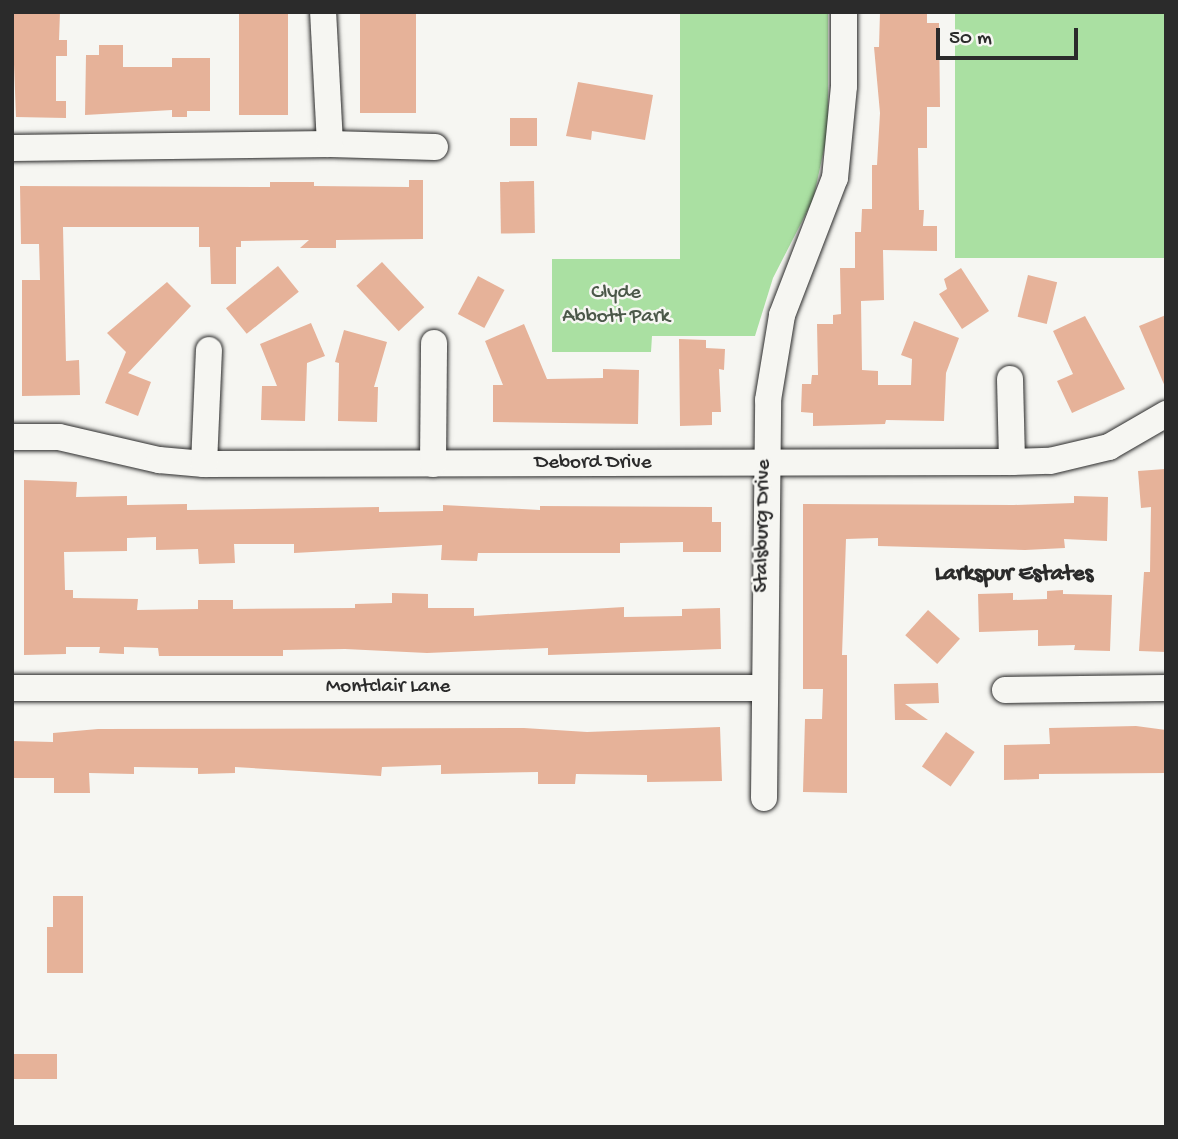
<!DOCTYPE html>
<style>
body{margin:0}
#map{position:relative;width:1178px;height:1139px;overflow:hidden;background:#f6f6f2;font-family:"Gochi Hand",sans-serif}
div>[style]{position:absolute}
.green>*{inset:0;background:#aae0a2;transform-origin:0 0}
.building>*{inset:0;background:#e6b299;transform-origin:0 0}
.roads{filter:drop-shadow(0 0 2px #2b2b2b) drop-shadow(0 0 2px #2b2b2b)}
.minor>*{height:26px;margin:-13px;padding:0 13px;transform-origin:13px;border-radius:13px;background:#f6f6f2}
span{translate:-50% -50%;white-space:nowrap;text-align:center;line-height:1.15;-webkit-text-stroke:5px #f6f6f2;paint-order:stroke}
.park-label{font-size:21px;color:#4b5849}
.street-label{font-size:21px;color:#2b2b2b}
.neighbourhood-label{font-size:23px;color:#2b2b2b;font-weight:700}
.frame{position:absolute;inset:0;border:14px solid #2b2b2b;pointer-events:none}
.scale{position:absolute;left:936px;top:28px;width:142px;height:32px;box-sizing:border-box;border:4px solid #2b2b2b;border-top:0;padding-left:9px;font-size:21px;line-height:24px;white-space:nowrap;color:#2b2b2b;-webkit-text-stroke:5px #f6f6f2;paint-order:stroke}
</style>
<div id="map">
<div class="green">
<i style="clip-path:polygon(680px 12px,828px 12px,828px 131px,813px 200px,773px 278px,755px 336px,652px 336px,651px 352px,552px 352px,552px 259px,680px 259px)"></i>
<i style="left:955px;top:12px;width:211px;height:246px"></i>
</div>
<div class="building">
<i style="clip-path:polygon(12px 12px,60px 12px,59px 40px,67px 40px,67px 56px,56px 56px,56px 101px,66px 101px,66px 118px,16px 117px)"></i>
<i style="left:239px;top:12px;width:49px;height:103px"></i>
<i style="left:360px;top:12px;width:56px;height:101px"></i>
<i style="clip-path:polygon(880px 12px,927px 12px,927px 23px,939px 23px,940px 107px,927px 107px,927px 148px,918px 148px,919px 210px,924px 210px,923px 226px,937px 226px,937px 251px,883px 250px,884px 300px,861px 301px,862px 370px,878px 371px,878px 385px,911px 385px,912px 359px,901px 355px,914px 321px,959px 338px,946px 373px,944px 421px,886px 420px,885px 424px,813px 426px,813px 413px,801px 412px,802px 384px,811px 384px,812px 375px,818px 375px,817px 324px,833px 324px,833px 315px,841px 314px,840px 268px,855px 268px,855px 232px,861px 232px,862px 209px,872px 209px,872px 165px,877px 165px,880px 113px,874px 47px,879px 47px)"></i>
<i style="clip-path:polygon(99px 45px,123px 45px,123px 67px,172px 67px,172px 58px,210px 58px,210px 111px,187px 111px,187px 117px,172px 117px,172px 110px,85px 115px,86px 55px,99px 55px)"></i>
<i style="clip-path:polygon(578px 82px,653px 95px,645px 140px,592px 131px,591px 140px,566px 136px)"></i>
<i style="left:510px;top:118px;width:27px;height:28px"></i>
<i style="clip-path:polygon(409px 180px,423px 180px,423px 239px,336px 240px,336px 248px,300px 248px,309px 240px,241px 241px,241px 247px,236px 247px,236px 284px,211px 284px,210px 247px,199px 247px,199px 227px,63px 227px,66px 361px,79px 360px,80px 395px,22px 396px,22px 280px,40px 280px,39px 244px,21px 244px,20px 186px,270px 187px,270px 182px,314px 182px,314px 186px,409px 187px)"></i>
<i style="left:534px;top:181px;width:52px;height:34px;rotate:89deg"></i>
<i style="left:382px;top:262px;width:62px;height:35px;rotate:47deg"></i>
<i style="left:278px;top:266px;width:33px;height:67px;rotate:51deg"></i>
<i style="clip-path:polygon(961px 268px,989px 311px,962px 329px,939px 294px,947px 289px,944px 279px)"></i>
<i style="left:1028px;top:275px;width:30px;height:43px;rotate:14deg"></i>
<i style="left:478px;top:276px;width:30px;height:43px;rotate:28deg"></i>
<i style="clip-path:polygon(167px 282px,191px 306px,128px 373px,151px 382px,138px 416px,105px 403px,126px 352px,107px 333px)"></i>
<i style="clip-path:polygon(1166px 315px,1166px 389px,1139px 326px)"></i>
<i style="clip-path:polygon(1085px 316px,1125px 389px,1072px 413px,1057px 381px,1073px 374px,1053px 331px)"></i>
<i style="clip-path:polygon(311px 323px,325px 356px,307px 363px,305px 421px,261px 420px,262px 386px,277px 386px,260px 344px)"></i>
<i style="clip-path:polygon(524px 324px,547px 379px,603px 378px,603px 369px,639px 370px,638px 424px,493px 422px,493px 385px,503px 385px,485px 341px)"></i>
<i style="clip-path:polygon(344px 330px,387px 342px,374px 387px,378px 387px,377px 422px,338px 421px,339px 363px,335px 362px)"></i>
<i style="clip-path:polygon(679px 339px,706px 340px,706px 348px,725px 349px,724px 370px,719px 369px,721px 412px,712px 412px,712px 425px,680px 426px)"></i>
<i style="clip-path:polygon(1165px 469px,1166px 652px,1139px 651px,1144px 572px,1150px 572px,1151px 507px,1141px 508px,1138px 471px)"></i>
<i style="clip-path:polygon(24px 480px,77px 482px,76px 497px,127px 496px,127px 505px,187px 504px,187px 510px,379px 507px,379px 512px,443px 511px,443px 505px,540px 510px,540px 506px,712px 507px,712px 522px,721px 522px,721px 552px,683px 552px,683px 542px,620px 543px,620px 553px,478px 553px,477px 561px,441px 560px,442px 545px,294px 553px,294px 544px,234px 544px,235px 563px,199px 564px,198px 549px,156px 550px,156px 537px,127px 538px,127px 551px,64px 552px,65px 590px,73px 590px,73px 598px,138px 599px,137px 610px,198px 609px,198px 600px,233px 600px,233px 609px,355px 608px,355px 604px,392px 603px,392px 593px,428px 594px,428px 608px,474px 608px,474px 616px,624px 607px,624px 617px,682px 616px,682px 609px,720px 608px,721px 649px,548px 655px,548px 648px,427px 653px,345px 649px,283px 650px,283px 656px,159px 656px,158px 648px,124px 647px,124px 654px,99px 653px,100px 647px,66px 647px,66px 654px,24px 655px)"></i>
<i style="clip-path:polygon(1074px 496px,1108px 497px,1107px 541px,1064px 539px,1065px 548px,1025px 550px,878px 546px,878px 538px,846px 539px,842px 655px,847px 655px,847px 793px,803px 792px,805px 719px,822px 719px,823px 689px,803px 689px,803px 504px,1014px 505px,1074px 503px)"></i>
<i style="clip-path:polygon(1063px 590px,1063px 594px,1112px 595px,1110px 651px,1074px 650px,1075px 645px,1038px 646px,1038px 630px,979px 632px,978px 594px,1013px 593px,1013px 600px,1047px 599px,1047px 591px)"></i>
<i style="left:928px;top:610px;width:43px;height:34px;rotate:42deg"></i>
<i style="clip-path:polygon(938px 683px,939px 703px,905px 704px,928px 720px,895px 720px,894px 684px)"></i>
<i style="clip-path:polygon(1136px 726px,1166px 730px,1166px 773px,1039px 774px,1039px 779px,1004px 780px,1004px 745px,1050px 744px,1049px 728px)"></i>
<i style="clip-path:polygon(720px 727px,722px 781px,647px 782px,647px 775px,576px 774px,575px 784px,538px 784px,538px 772px,441px 774px,441px 765px,382px 767px,381px 776px,235px 767px,235px 773px,198px 774px,198px 768px,134px 767px,134px 774px,89px 773px,90px 793px,54px 793px,54px 778px,12px 778px,12px 741px,53px 742px,53px 733px,98px 729px,524px 728px,587px 732px)"></i>
<i style="left:946px;top:732px;width:35px;height:42px;rotate:35deg"></i>
<i style="clip-path:polygon(53px 896px,83px 896px,83px 973px,47px 973px,47px 927px,53px 927px)"></i>
<i style="left:13px;top:1054px;width:44px;height:25px"></i>
</div>
<div class="roads">
<div class="minor">
<i style="left:330px;top:144px;width:105px;rotate:1.6deg"></i>
<i style="left:12px;top:148px;width:318px;rotate:-0.7deg"></i>
<i style="left:330px;top:144px;width:132px;rotate:-93deg"></i>
<i style="left:1010px;top:379px;width:83px;rotate:88.6deg"></i>
<i style="left:12px;top:437px;width:47px"></i>
<i style="left:59px;top:437px;width:103px;rotate:13deg"></i>
<i style="left:159px;top:460px;width:45px;rotate:5.1deg"></i>
<i style="left:204px;top:464px;width:808px;rotate:-0.14deg"></i>
<i style="left:1012px;top:462px;width:38px;rotate:-2deg"></i>
<i style="left:1050px;top:461px;width:61px;rotate:-13.3deg"></i>
<i style="left:1109px;top:447px;width:66px;rotate:-30.1deg"></i>
<i style="left:204px;top:464px;width:114px;rotate:-87.5deg"></i>
<i style="left:433px;top:464px;width:121px;rotate:-89.5deg"></i>
<i style="left:12px;top:688px;width:751px"></i>
<i style="left:1005px;top:690px;width:161px;rotate:-0.7deg"></i>
<i style="left:764px;top:798px;width:398px;rotate:-89.4deg"></i>
<i style="left:768px;top:400px;width:86px;rotate:-80.6deg"></i>
<i style="left:782px;top:315px;width:147px;rotate:-68.9deg"></i>
<i style="left:835px;top:178px;width:92px;rotate:-84.4deg"></i>
<i style="left:844px;top:86px;width:74px;rotate:-90deg"></i>
</div>
</div>
<div class="park-label">
<span style="left:616px;top:306px">Clyde<br>Abbott Park</span>
</div>
<div class="street-label">
<span style="left:593px;top:464px">Debord Drive</span>
<span style="left:764px;top:526px;rotate:-89deg">Stalsburg Drive</span>
<span style="left:388px;top:688px">Montclair Lane</span>
</div>
<div class="neighbourhood-label">
<span style="left:1014px;top:575px">Larkspur Estates</span>
</div>
<div class="frame"></div>
<div class="scale">50 m</div>
</div>
